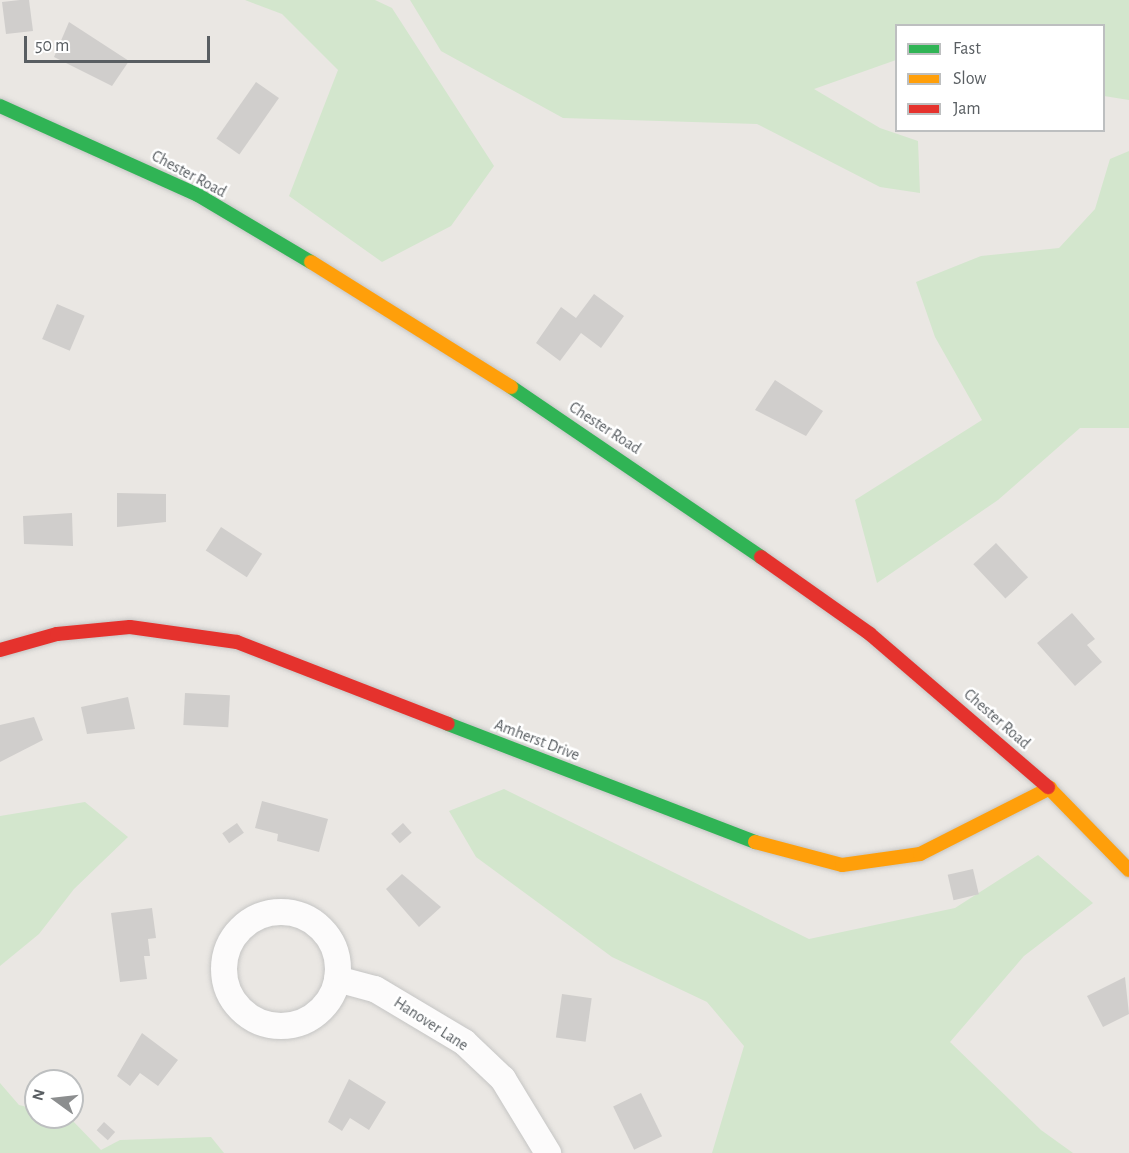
<!DOCTYPE html>
<style>
body{margin:0}
#map{position:relative;width:1129px;height:1153px;overflow:hidden;background:#eae7e3;font-family:"Alegreya Sans",sans-serif}
div>[style]{position:absolute}
.green>*{inset:0;background:#d3e6cd}
.building>*{inset:0;background:#d0cecc;transform-origin:0 0}
.roads{filter:drop-shadow(0 0 2px #c5c5c4) drop-shadow(0 0 2px #c5c5c4)}
.street>*{height:26px;margin:-13px;padding:0 13px;transform-origin:13px;border-radius:13px;background:#fcfbfb}
.street>.ring{margin:-13px;padding:0;box-sizing:content-box;background:none;border:26px solid #fcfbfb;border-radius:50%}
.fast>*{height:14px;margin:-7px;padding:0 7px;transform-origin:7px;border-radius:7px;background:#30b455}
.slow>*{height:14px;margin:-7px;padding:0 7px;transform-origin:7px;border-radius:7px;background:#ff9f0a}
.jam>*{height:14px;margin:-7px;padding:0 7px;transform-origin:7px;border-radius:7px;background:#e5322d}
span{translate:-50% -50%;white-space:nowrap;text-align:center;line-height:1.15;-webkit-text-stroke:5px #fff;paint-order:stroke}
.street-label{font-size:16px;color:#595e62}
.legend{position:absolute;left:895px;top:24px;width:210px;height:108px;box-sizing:border-box;background:#fff;border:2px solid #bdbfc0;margin:0;padding:8px 10px;list-style:none;font-size:18px;color:#595e62}
.legend li{display:flex;align-items:center;gap:12px;height:30px}
.legend b{width:30px;border:2px solid #bdbfc0}
.north{position:absolute;left:24px;top:1069px;width:60px;height:60px;box-sizing:border-box;background:#fff;border:2px solid #bdbfc0;border-radius:50%;rotate:285deg;font-size:16px;font-weight:700;line-height:24px;text-align:center;color:#595e62}
.north::after{content:'';display:block;margin:auto;width:21px;height:27px;background:#8c8e8f;clip-path:polygon(50% 0,100% 100%,50% 72%,0 100%)}
.scale{position:absolute;left:24px;top:36px;width:186px;height:27px;box-sizing:border-box;border:3px solid #595e62;border-top:0;padding-left:8px;font-size:18px;line-height:21px;white-space:nowrap;color:#595e62;-webkit-text-stroke:4px #fff;paint-order:stroke}
</style>
<div id="map">
<div class="green">
<i style="clip-path:polygon(245px 0,375px 0,392px 8px,494px 166px,451px 226px,382px 262px,289px 196px,338px 70px,282px 14px)"></i>
<i style="clip-path:polygon(410px 0,1129px 0,1129px 100px,1104px 96px,1104px 26px,896px 26px,896px 60px,814px 89px,880px 128px,918px 141px,920px 193px,880px 187px,757px 124px,563px 118px,441px 51px)"></i>
<i style="clip-path:polygon(1129px 151px,1129px 428px,1080px 428px,998px 500px,877px 583px,855px 500px,982px 420px,935px 337px,916px 282px,981px 256px,1059px 248px,1095px 209px,1110px 159px)"></i>
<i style="clip-path:polygon(504px 789px,809px 939px,955px 908px,1038px 855px,1093px 903px,1024px 956px,950px 1042px,1041px 1130px,1073px 1153px,712px 1153px,744px 1046px,707px 1002px,612px 957px,476px 857px,449px 811px)"></i>
<i style="clip-path:polygon(85px 802px,128px 837px,74px 889px,39px 934px,0 966px,0 816px)"></i>
<i style="clip-path:polygon(0 1083px,19px 1105px,36px 1109px,36px 1117px,69px 1117px,101px 1150px,120px 1140px,211px 1137px,224px 1153px,0 1153px)"></i>
</div>
<div class="building">
<i style="clip-path:polygon(20px 0,29px 0,33px 31px,6px 34px,2px 2px)"></i>
<i style="clip-path:polygon(69px 22px,129px 61px,112px 86px,54px 57px)"></i>
<i style="left:256px;top:82px;width:28px;height:69px;rotate:35deg"></i>
<i style="clip-path:polygon(594px 294px,624px 316px,601px 348px,581px 333px,560px 361px,536px 343px,561px 307px,576px 318px)"></i>
<i style="left:57px;top:304px;width:30px;height:38px;rotate:23deg"></i>
<i style="clip-path:polygon(775px 380px,823px 411px,806px 436px,755px 410px)"></i>
<i style="clip-path:polygon(117px 493px,166px 494px,166px 522px,117px 527px)"></i>
<i style="clip-path:polygon(72px 513px,73px 546px,24px 544px,23px 516px)"></i>
<i style="left:221px;top:527px;width:49px;height:28px;rotate:33deg"></i>
<i style="left:996px;top:543px;width:47px;height:31px;rotate:47deg"></i>
<i style="clip-path:polygon(1072px 613px,1095px 639px,1087px 645px,1102px 662px,1075px 686px,1037px 643px)"></i>
<i style="left:185px;top:693px;width:45px;height:32px;rotate:3deg"></i>
<i style="clip-path:polygon(128px 697px,135px 729px,87px 734px,81px 707px)"></i>
<i style="clip-path:polygon(34px 717px,43px 740px,0 762px,0 725px)"></i>
<i style="clip-path:polygon(262px 801px,328px 819px,319px 852px,277px 841px,278px 834px,255px 828px)"></i>
<i style="left:237px;top:823px;width:12px;height:18px;rotate:55deg"></i>
<i style="left:403px;top:823px;width:13px;height:16px;rotate:48deg"></i>
<i style="left:973px;top:869px;width:26px;height:26px;rotate:77deg"></i>
<i style="clip-path:polygon(402px 874px,441px 907px,419px 927px,386px 889px)"></i>
<i style="clip-path:polygon(152px 908px,156px 938px,148px 939px,150px 956px,144px 956px,147px 979px,120px 982px,111px 913px)"></i>
<i style="clip-path:polygon(1125px 977px,1129px 1014px,1103px 1027px,1087px 996px)"></i>
<i style="left:562px;top:994px;width:30px;height:44px;rotate:8deg"></i>
<i style="clip-path:polygon(142px 1033px,178px 1060px,158px 1086px,140px 1073px,130px 1086px,117px 1076px)"></i>
<i style="clip-path:polygon(349px 1079px,386px 1102px,369px 1130px,350px 1118px,342px 1131px,328px 1122px)"></i>
<i style="left:641px;top:1093px;width:48px;height:31px;rotate:64deg"></i>
<i style="left:104px;top:1122px;width:15px;height:11px;rotate:42deg"></i>
</div>
<div class="roads">
<div class="street">
<i class="ring" style="left:224px;top:912px;width:88px;height:88px"></i>
<i style="left:337px;top:979px;width:39px;rotate:15deg"></i>
<i style="left:375px;top:989px;width:104px;rotate:30.8deg"></i>
<i style="left:464px;top:1042px;width:54px;rotate:43.5deg"></i>
<i style="left:503px;top:1079px;width:87px;rotate:58.7deg"></i>
</div>
<div class="fast">
<i style="left:0;top:106px;width:217px;rotate:24.2deg"></i>
<i style="left:198px;top:195px;width:131px;rotate:30.7deg"></i>
<i style="left:511px;top:387px;width:302px;rotate:34.2deg"></i>
<i style="left:448px;top:724px;width:329px;rotate:21deg"></i>
</div>
<div class="slow">
<i style="left:311px;top:262px;width:236px;rotate:32deg"></i>
<i style="left:1048px;top:787px;width:116px;rotate:45.7deg"></i>
<i style="left:755px;top:842px;width:90px;rotate:14.8deg"></i>
<i style="left:842px;top:865px;width:79px;rotate:-8deg"></i>
<i style="left:920px;top:854px;width:146px;rotate:-26.9deg"></i>
</div>
<div class="jam">
<i style="left:761px;top:557px;width:133px;rotate:35.2deg"></i>
<i style="left:870px;top:634px;width:235px;rotate:40.7deg"></i>
<i style="left:0;top:650px;width:59px;rotate:-15.7deg"></i>
<i style="left:57px;top:634px;width:73px;rotate:-5.5deg"></i>
<i style="left:130px;top:627px;width:108px;rotate:8deg"></i>
<i style="left:237px;top:642px;width:226px;rotate:21.2deg"></i>
</div>
</div>
<div class="street-label">
<span style="left:189px;top:174px;rotate:28deg">Chester Road</span>
<span style="left:605px;top:428px;rotate:33deg">Chester Road</span>
<span style="left:997px;top:719px;rotate:41deg">Chester Road</span>
<span style="left:537px;top:740px;rotate:21deg">Amherst Drive</span>
<span style="left:431px;top:1024px;rotate:33deg">Hanover Lane</span>
</div>
<ul class="legend">
<li><b style="height:8px;background:#30b455"></b>Fast</li>
<li><b style="height:8px;background:#ff9f0a"></b>Slow</li>
<li><b style="height:8px;background:#e5322d"></b>Jam</li>
</ul>
<div class="north">N</div>
<div class="scale">50 m</div>
</div>
